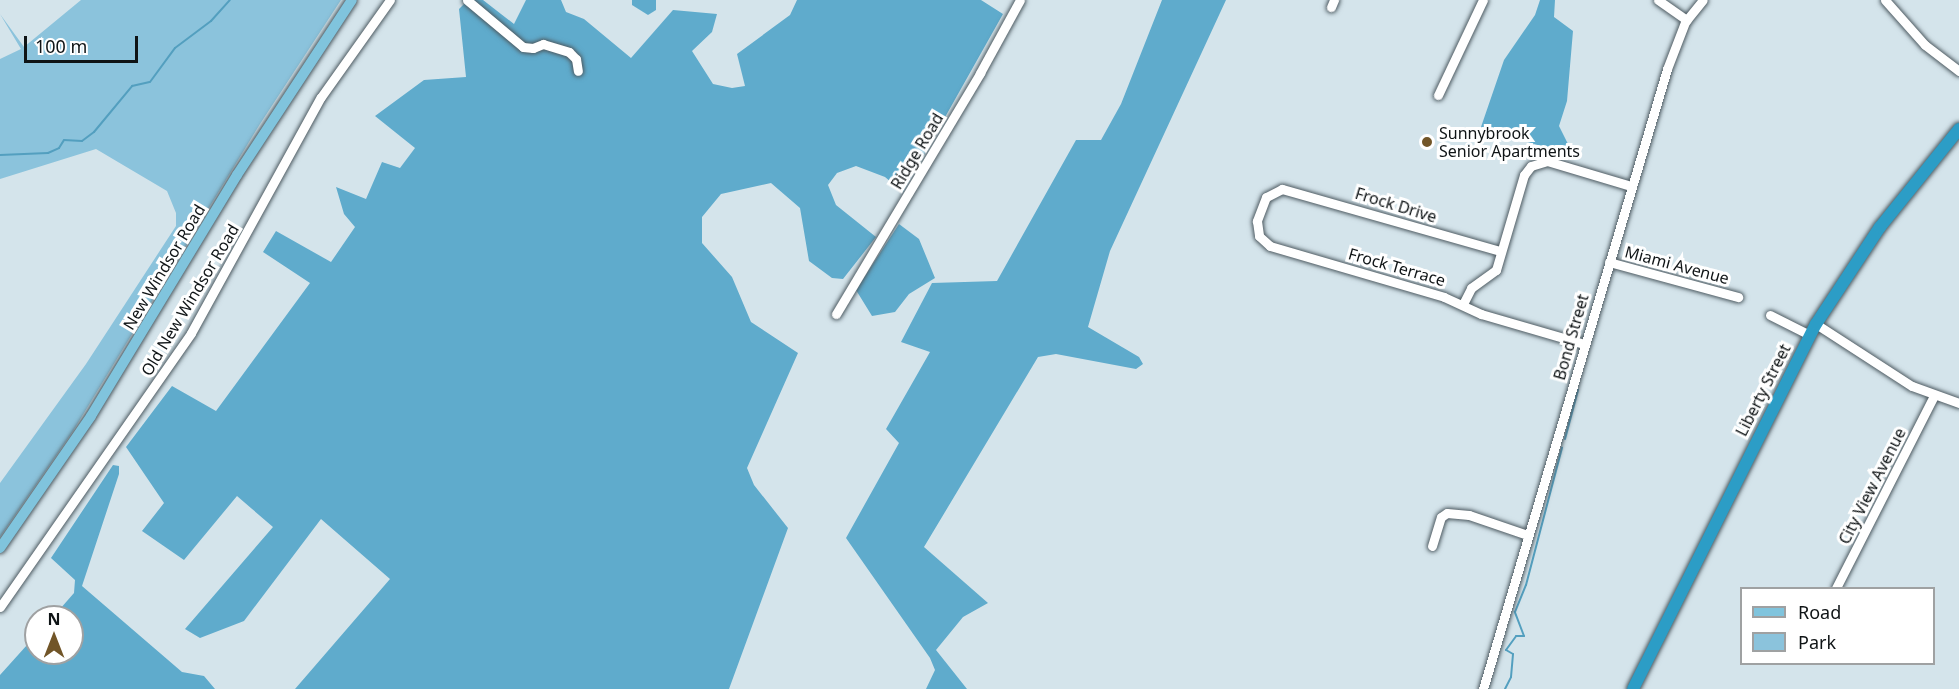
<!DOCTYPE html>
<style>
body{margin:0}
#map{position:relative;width:1959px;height:689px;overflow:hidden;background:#d4e4eb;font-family:"Noto Sans",sans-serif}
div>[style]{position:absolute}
.green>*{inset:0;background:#8bc3dc}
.forest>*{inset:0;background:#5fabcc}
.stream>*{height:2px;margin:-1px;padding:0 1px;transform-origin:1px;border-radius:1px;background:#539fbf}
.roads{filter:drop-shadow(0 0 2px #4e5b62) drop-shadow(0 0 2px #4e5b62)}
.minor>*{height:9px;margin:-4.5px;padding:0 4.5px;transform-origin:4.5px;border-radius:4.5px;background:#fff}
.major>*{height:10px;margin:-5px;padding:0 5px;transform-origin:5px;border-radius:5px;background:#80c4dd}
.highway>*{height:12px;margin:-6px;padding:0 6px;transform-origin:6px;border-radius:6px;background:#2c9dc6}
.dots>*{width:16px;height:16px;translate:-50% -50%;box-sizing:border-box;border:3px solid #fff;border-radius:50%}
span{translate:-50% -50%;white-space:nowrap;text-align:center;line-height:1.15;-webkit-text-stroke:6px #fff;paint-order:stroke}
.poi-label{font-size:16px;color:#0f1416}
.left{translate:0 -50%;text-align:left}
.street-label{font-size:16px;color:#0f1416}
.legend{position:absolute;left:1740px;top:587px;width:195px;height:78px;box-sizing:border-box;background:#fff;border:2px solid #9fa1a2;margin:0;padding:8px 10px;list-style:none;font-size:18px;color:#0f1416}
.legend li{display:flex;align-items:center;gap:12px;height:30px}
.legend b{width:30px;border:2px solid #9fa1a2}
.north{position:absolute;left:24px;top:605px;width:60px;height:60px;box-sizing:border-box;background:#fff;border:2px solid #9fa1a2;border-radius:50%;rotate:0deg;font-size:16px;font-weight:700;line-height:24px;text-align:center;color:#0f1416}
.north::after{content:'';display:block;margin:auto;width:21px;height:27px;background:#715528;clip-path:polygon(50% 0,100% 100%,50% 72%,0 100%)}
.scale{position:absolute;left:24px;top:36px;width:114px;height:27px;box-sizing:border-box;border:3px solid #0f1416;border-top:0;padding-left:8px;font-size:18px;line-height:21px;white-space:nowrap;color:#0f1416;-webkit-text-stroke:4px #fff;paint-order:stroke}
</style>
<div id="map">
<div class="green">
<i style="clip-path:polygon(81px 0,341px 0,260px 124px,73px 431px,0 537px,0 483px,86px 364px,176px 226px,176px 213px,167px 191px,96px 149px,0 179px,0 59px,21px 49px,0 14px,24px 47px)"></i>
</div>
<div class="forest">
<i style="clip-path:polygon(468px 0,483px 0,514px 24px,526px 0,561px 0,566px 12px,584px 19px,631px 58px,673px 10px,717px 14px,712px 32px,692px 51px,713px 84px,732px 88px,745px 86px,737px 54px,790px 15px,797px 0,981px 0,1003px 14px,903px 192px,885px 177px,856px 166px,837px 173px,828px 185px,836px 205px,876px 237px,843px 279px,832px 278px,809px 261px,800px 208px,771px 183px,721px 194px,702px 217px,702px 243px,732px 277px,751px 322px,798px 353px,747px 468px,754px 485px,788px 528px,729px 689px,295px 689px,390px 579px,321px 519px,244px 621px,200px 638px,185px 629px,273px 527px,237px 496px,184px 560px,142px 531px,164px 503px,126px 447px,172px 386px,216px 411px,310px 283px,263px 252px,276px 231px,331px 262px,355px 227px,344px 214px,336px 187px,366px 199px,382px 162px,400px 168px,415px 148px,375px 116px,424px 80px,466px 77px,459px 9px)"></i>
<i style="clip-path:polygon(632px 0,656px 0,656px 10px,648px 15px,632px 5px)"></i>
<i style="clip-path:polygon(1162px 0,1226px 0,1110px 251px,1088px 327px,1139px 357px,1143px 364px,1136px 369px,1056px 354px,1038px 357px,924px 547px,988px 603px,963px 617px,936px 650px,967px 689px,926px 689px,935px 670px,930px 658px,846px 538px,899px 443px,886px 429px,930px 352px,901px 342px,932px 283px,997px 281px,1076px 140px,1101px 140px,1121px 104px)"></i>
<i style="clip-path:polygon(1540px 0,1555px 0,1554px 17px,1573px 31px,1567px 101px,1559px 126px,1569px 146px,1566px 154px,1481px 127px,1504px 60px,1535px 15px)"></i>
<i style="clip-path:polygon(899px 224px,919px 239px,935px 278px,909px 294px,895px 312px,872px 316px,856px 290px)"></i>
<i style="clip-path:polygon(113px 465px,119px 466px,119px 474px,82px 586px,182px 672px,204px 676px,215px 689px,0 689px,0 675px,36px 635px,36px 653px,72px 653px,72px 617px,53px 617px,74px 593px,75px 580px,51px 558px)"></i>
</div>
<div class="stream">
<i style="left:0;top:155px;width:48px;rotate:-2.4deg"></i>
<i style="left:48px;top:153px;width:12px;rotate:-24deg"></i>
<i style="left:59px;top:148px;width:9px;rotate:-58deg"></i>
<i style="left:64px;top:140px;width:18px;rotate:3deg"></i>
<i style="left:82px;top:141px;width:15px;rotate:-37deg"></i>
<i style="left:94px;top:132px;width:60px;rotate:-50.4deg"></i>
<i style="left:132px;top:86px;width:18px;rotate:-13deg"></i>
<i style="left:150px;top:82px;width:42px;rotate:-53.7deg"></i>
<i style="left:175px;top:48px;width:45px;rotate:-36.9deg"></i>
<i style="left:211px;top:21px;width:28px;rotate:-48deg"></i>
<i style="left:1565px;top:439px;width:51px;rotate:-75.1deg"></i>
<i style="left:1505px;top:689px;width:13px;rotate:-63deg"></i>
<i style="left:1511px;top:677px;width:23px;rotate:-85deg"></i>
<i style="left:1513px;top:654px;width:8px;rotate:-150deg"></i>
<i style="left:1506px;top:650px;width:17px;rotate:-54deg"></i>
<i style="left:1516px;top:636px;width:8px"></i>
<i style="left:1524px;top:636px;width:26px;rotate:-111deg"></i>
<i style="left:1515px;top:612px;width:29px;rotate:-68deg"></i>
<i style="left:1526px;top:585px;width:142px;rotate:-75.3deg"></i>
</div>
<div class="roads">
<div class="minor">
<i style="left:467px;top:0;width:73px;rotate:40deg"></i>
<i style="left:523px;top:47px;width:10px;rotate:6deg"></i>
<i style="left:533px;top:48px;width:11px;rotate:-22deg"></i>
<i style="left:543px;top:44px;width:27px;rotate:17deg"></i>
<i style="left:569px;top:52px;width:10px;rotate:45deg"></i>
<i style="left:576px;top:59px;width:12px;rotate:81deg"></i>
<i style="left:1658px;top:0;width:35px;rotate:35deg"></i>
<i style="left:1885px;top:0;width:60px;rotate:48.4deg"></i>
<i style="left:1925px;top:45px;width:43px;rotate:37.4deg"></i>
<i style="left:1331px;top:7px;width:8px;rotate:-67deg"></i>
<i style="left:1438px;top:95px;width:105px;rotate:-64.7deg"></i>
<i style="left:1500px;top:251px;width:227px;rotate:-164.1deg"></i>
<i style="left:1282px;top:189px;width:18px;rotate:153deg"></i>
<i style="left:1266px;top:197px;width:26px;rotate:111deg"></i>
<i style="left:1257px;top:221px;width:15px;rotate:82deg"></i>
<i style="left:1259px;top:236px;width:15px;rotate:42deg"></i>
<i style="left:1270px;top:246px;width:181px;rotate:16.3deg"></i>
<i style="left:1444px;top:297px;width:41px;rotate:24.7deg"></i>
<i style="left:1481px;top:314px;width:107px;rotate:16.2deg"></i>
<i style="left:1609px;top:262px;width:134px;rotate:15.2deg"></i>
<i style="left:1463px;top:304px;width:18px;rotate:-63deg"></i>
<i style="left:1471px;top:288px;width:31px;rotate:-36deg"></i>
<i style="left:1496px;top:270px;width:99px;rotate:-73.6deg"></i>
<i style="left:1524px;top:175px;width:11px;rotate:-52deg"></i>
<i style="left:1531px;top:166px;width:17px;rotate:-17deg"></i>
<i style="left:1547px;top:161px;width:88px;rotate:16.6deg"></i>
<i style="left:836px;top:314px;width:281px;rotate:-59.1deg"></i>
<i style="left:980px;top:73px;width:83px;rotate:-61.3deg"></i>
<i style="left:1770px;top:315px;width:45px;rotate:26.6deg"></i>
<i style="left:1816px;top:324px;width:114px;rotate:32.9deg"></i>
<i style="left:1912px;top:386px;width:50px;rotate:19.9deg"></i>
<i style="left:1432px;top:546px;width:30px;rotate:-73deg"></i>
<i style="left:1441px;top:517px;width:7px;rotate:-34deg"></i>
<i style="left:1447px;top:513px;width:22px;rotate:5deg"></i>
<i style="left:1469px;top:515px;width:61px;rotate:19deg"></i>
<i style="left:1836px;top:588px;width:216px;rotate:-63deg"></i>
<i style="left:0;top:607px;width:334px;rotate:-55.1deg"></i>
<i style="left:191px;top:333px;width:269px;rotate:-61.2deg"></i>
<i style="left:321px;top:97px;width:119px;rotate:-54.6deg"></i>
<i style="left:1483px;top:689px;width:647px;rotate:-73.47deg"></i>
<i style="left:1667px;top:69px;width:50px;rotate:-69deg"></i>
<i style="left:1685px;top:22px;width:28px;rotate:-51deg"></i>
</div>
<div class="major">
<i style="left:0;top:548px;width:160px;rotate:-55.4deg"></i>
<i style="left:91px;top:416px;width:282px;rotate:-58.8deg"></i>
<i style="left:237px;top:175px;width:209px;rotate:-56.7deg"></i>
</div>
<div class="highway">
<i style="left:1633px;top:689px;width:408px;rotate:-63.4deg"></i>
<i style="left:1816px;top:324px;width:116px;rotate:-56.6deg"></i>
<i style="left:1880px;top:227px;width:126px;rotate:-51.1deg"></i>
</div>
</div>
<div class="dots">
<i style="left:1427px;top:142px;background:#715528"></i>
</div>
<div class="poi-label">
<span class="left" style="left:1439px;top:142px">Sunnybrook<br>Senior Apartments</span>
</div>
<div class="street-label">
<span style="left:917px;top:151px;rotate:-59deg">Ridge Road</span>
<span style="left:1396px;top:205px;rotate:17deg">Frock Drive</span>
<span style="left:1677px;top:265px;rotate:15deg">Miami Avenue</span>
<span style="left:164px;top:267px;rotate:-59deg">New Windsor Road</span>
<span style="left:1397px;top:267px;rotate:16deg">Frock Terrace</span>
<span style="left:190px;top:300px;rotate:-59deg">Old New Windsor Road</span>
<span style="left:1571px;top:337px;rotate:-74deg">Bond Street</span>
<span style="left:1763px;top:390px;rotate:-63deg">Liberty Street</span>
<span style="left:1872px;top:486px;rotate:-63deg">City View Avenue</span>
</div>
<ul class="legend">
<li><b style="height:8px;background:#80c4dd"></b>Road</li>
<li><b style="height:16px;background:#8bc3dc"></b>Park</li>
</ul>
<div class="north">N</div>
<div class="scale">100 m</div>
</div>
